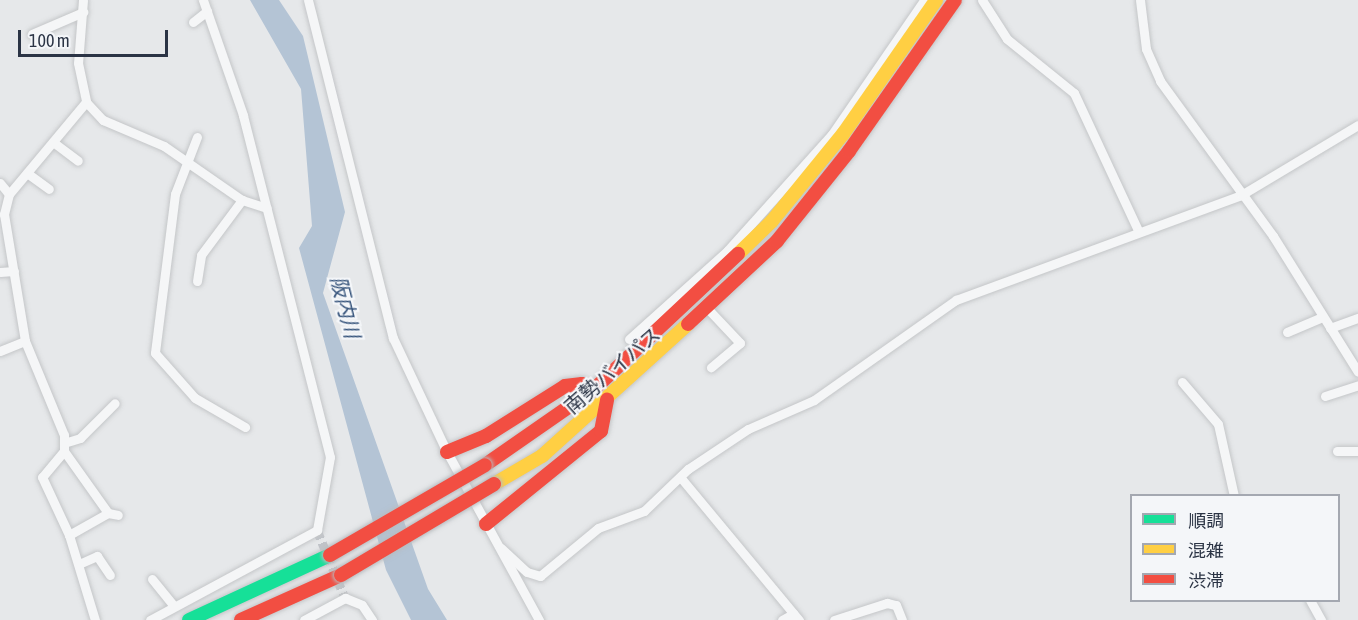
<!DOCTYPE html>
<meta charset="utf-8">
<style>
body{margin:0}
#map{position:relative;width:1358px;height:620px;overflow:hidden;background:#e6e8ea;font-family:"Asap Condensed","Noto Sans JP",sans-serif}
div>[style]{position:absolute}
.water>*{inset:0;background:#b4c4d5}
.street-tunnel>*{height:9px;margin-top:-4.5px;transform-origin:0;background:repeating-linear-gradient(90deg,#c1c4c9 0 9px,transparent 0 13.5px)}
.roads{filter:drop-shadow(0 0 2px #c4c6c8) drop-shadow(0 0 2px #c4c6c8)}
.street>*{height:9px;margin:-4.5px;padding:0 4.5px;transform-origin:4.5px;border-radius:4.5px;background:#f5f6f7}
.fast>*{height:14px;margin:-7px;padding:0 7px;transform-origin:7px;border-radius:7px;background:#16e098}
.slow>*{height:14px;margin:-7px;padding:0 7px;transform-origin:7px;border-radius:7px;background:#ffcf43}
.jam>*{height:14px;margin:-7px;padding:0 7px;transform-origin:7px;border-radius:7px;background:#f24e42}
.bridges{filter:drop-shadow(0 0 2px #b8bbbf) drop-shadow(0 0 2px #b8bbbf)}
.jam-bridge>*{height:14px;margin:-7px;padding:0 7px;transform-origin:7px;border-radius:7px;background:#f24e42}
span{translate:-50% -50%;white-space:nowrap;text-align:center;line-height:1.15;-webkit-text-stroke:4.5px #f4f6f9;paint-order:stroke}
.street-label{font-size:20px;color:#2b3445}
.water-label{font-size:21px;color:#34527a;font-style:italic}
.legend{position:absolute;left:1130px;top:494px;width:210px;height:108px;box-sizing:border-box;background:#f4f6f9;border:2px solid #a4a8b1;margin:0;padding:8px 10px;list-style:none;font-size:18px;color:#2b3445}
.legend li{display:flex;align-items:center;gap:12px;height:30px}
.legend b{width:30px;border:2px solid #a4a8b1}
.scale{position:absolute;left:18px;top:30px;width:150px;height:27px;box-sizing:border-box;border:3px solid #2b3445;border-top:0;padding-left:8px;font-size:18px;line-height:21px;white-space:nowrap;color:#2b3445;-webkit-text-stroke:4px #f4f6f9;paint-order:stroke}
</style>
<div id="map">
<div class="water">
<i style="clip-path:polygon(250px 0,279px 0,303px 36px,345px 212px,323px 293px,428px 589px,447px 620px,411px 620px,386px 570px,299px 248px,312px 226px,301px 89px)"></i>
</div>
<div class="street-tunnel">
<i style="left:317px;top:530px;width:74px;rotate:67.6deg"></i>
</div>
<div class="roads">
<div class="street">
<i style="left:83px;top:0;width:63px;rotate:94.5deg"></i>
<i style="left:78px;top:63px;width:40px;rotate:78deg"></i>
<i style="left:86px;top:102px;width:120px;rotate:129.9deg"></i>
<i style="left:9px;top:194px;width:21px;rotate:104deg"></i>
<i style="left:4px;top:214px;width:129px;rotate:80.6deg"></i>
<i style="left:25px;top:341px;width:102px;rotate:67.5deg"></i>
<i style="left:64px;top:435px;width:16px;rotate:90deg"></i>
<i style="left:64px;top:451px;width:34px;rotate:130deg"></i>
<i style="left:42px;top:477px;width:64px;rotate:65deg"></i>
<i style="left:69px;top:535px;width:89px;rotate:73deg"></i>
<i style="left:308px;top:0;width:349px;rotate:75.9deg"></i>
<i style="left:393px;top:338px;width:126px;rotate:64.7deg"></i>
<i style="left:447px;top:452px;width:192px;rotate:61.3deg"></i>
<i style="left:982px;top:0;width:46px;rotate:57.3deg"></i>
<i style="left:1007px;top:39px;width:86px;rotate:38.9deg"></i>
<i style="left:1074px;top:93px;width:151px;rotate:65deg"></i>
<i style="left:1140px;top:0;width:49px;rotate:83deg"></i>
<i style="left:1146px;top:49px;width:35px;rotate:66deg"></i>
<i style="left:1160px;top:81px;width:192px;rotate:53.9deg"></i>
<i style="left:1273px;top:236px;width:160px;rotate:58deg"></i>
<i style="left:193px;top:22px;width:18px;rotate:-38deg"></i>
<i style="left:32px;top:34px;width:56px;rotate:-23.3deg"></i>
<i style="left:86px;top:102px;width:25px;rotate:47deg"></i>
<i style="left:103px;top:120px;width:66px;rotate:23.1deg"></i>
<i style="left:164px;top:146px;width:95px;rotate:34.7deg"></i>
<i style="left:242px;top:200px;width:26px;rotate:18deg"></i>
<i style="left:197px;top:137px;width:61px;rotate:111.1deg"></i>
<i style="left:175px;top:194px;width:160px;rotate:97.2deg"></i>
<i style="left:155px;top:353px;width:60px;rotate:48.4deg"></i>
<i style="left:195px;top:398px;width:58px;rotate:30.1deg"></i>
<i style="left:53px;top:142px;width:31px;rotate:37deg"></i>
<i style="left:27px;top:173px;width:27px;rotate:36deg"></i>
<i style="left:0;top:183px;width:14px;rotate:51deg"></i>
<i style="left:0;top:272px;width:14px;rotate:-4deg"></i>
<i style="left:197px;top:281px;width:26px;rotate:-81deg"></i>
<i style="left:201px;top:255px;width:69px;rotate:-53.3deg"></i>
<i style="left:707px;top:308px;width:48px;rotate:46.7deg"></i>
<i style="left:740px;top:343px;width:38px;rotate:140deg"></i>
<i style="left:1330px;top:328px;width:30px;rotate:-20deg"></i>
<i style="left:1287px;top:332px;width:39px;rotate:-23deg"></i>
<i style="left:629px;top:339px;width:132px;rotate:-41.9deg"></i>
<i style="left:727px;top:251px;width:157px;rotate:-48.1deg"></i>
<i style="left:832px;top:134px;width:163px;rotate:-55.5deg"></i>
<i style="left:0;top:351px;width:27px;rotate:-22deg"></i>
<i style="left:1182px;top:382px;width:55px;rotate:49.4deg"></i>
<i style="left:1218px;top:424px;width:74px;rotate:77.5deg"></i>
<i style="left:1325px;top:396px;width:35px;rotate:-18deg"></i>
<i style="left:64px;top:443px;width:17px;rotate:-17deg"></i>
<i style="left:80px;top:438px;width:49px;rotate:-45deg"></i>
<i style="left:64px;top:451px;width:76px;rotate:54.6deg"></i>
<i style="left:1337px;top:451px;width:21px"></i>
<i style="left:681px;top:478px;width:185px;rotate:50.3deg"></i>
<i style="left:69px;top:535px;width:45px;rotate:-29.4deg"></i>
<i style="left:108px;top:513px;width:10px;rotate:11deg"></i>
<i style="left:501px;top:548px;width:35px;rotate:43deg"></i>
<i style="left:527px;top:572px;width:14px;rotate:17deg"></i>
<i style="left:540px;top:576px;width:75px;rotate:-39.6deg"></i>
<i style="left:598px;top:528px;width:49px;rotate:-20.3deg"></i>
<i style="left:644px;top:511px;width:61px;rotate:-43.7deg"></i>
<i style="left:688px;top:469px;width:72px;rotate:-33.7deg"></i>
<i style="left:748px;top:429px;width:72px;rotate:-23.7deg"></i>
<i style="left:814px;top:400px;width:174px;rotate:-35.2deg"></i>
<i style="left:956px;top:300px;width:304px;rotate:-20.2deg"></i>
<i style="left:1241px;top:195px;width:136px;rotate:-30.9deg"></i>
<i style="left:79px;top:564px;width:20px;rotate:-24deg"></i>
<i style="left:97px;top:556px;width:23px;rotate:56deg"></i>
<i style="left:152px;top:579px;width:35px;rotate:51deg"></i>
<i style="left:1310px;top:600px;width:23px;rotate:61deg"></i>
<i style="left:150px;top:620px;width:190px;rotate:-28.3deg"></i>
<i style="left:317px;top:530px;width:74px;rotate:-79.9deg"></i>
<i style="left:330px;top:457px;width:353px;rotate:-104.3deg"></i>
<i style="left:243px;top:115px;width:122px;rotate:-109.2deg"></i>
<i style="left:304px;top:620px;width:47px;rotate:-28.2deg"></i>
<i style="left:345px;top:598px;width:18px;rotate:22deg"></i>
<i style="left:362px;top:605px;width:18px;rotate:56deg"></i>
<i style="left:782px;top:620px;width:13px;rotate:-29deg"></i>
<i style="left:834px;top:620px;width:56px;rotate:-17.8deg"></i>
<i style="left:887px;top:603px;width:9px;rotate:13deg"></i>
<i style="left:896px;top:605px;width:16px;rotate:68deg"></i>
</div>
<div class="fast">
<i style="left:189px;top:620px;width:155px;rotate:-24.7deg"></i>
</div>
<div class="slow">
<i style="left:738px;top:254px;width:47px;rotate:-44.1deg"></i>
<i style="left:772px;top:221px;width:112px;rotate:-50.8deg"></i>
<i style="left:843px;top:134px;width:163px;rotate:-55.2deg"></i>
<i style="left:494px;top:484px;width:56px;rotate:-30.3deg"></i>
<i style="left:542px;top:456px;width:197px;rotate:-42.1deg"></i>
</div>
<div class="jam">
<i style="left:688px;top:324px;width:122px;rotate:-43deg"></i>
<i style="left:777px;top:241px;width:115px;rotate:-51.3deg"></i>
<i style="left:849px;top:151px;width:184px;rotate:-54.9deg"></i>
<i style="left:447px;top:452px;width:42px;rotate:-22.3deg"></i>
<i style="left:486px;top:436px;width:93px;rotate:-32.3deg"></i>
<i style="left:565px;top:386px;width:17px;rotate:-7deg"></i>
<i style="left:582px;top:384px;width:13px;rotate:29deg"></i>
<i style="left:485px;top:465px;width:131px;rotate:-34.8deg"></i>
<i style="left:593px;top:390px;width:199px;rotate:-43.2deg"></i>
<i style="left:486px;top:524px;width:148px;rotate:-39deg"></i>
<i style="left:601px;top:431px;width:32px;rotate:-79deg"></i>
<i style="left:241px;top:620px;width:110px;rotate:-24.2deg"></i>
</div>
</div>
<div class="bridges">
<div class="jam-bridge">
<i style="left:330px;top:555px;width:179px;rotate:-30.1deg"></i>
<i style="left:341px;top:575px;width:178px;rotate:-30.7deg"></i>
</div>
</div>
<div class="street-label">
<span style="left:612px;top:370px;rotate:-41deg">南勢バイパス</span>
</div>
<div class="water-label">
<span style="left:346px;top:307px;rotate:76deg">阪内川</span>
</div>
<ul class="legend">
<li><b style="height:8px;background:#16e098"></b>順調</li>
<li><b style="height:8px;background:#ffcf43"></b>混雑</li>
<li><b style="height:8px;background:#f24e42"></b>渋滞</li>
</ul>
<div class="scale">100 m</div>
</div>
